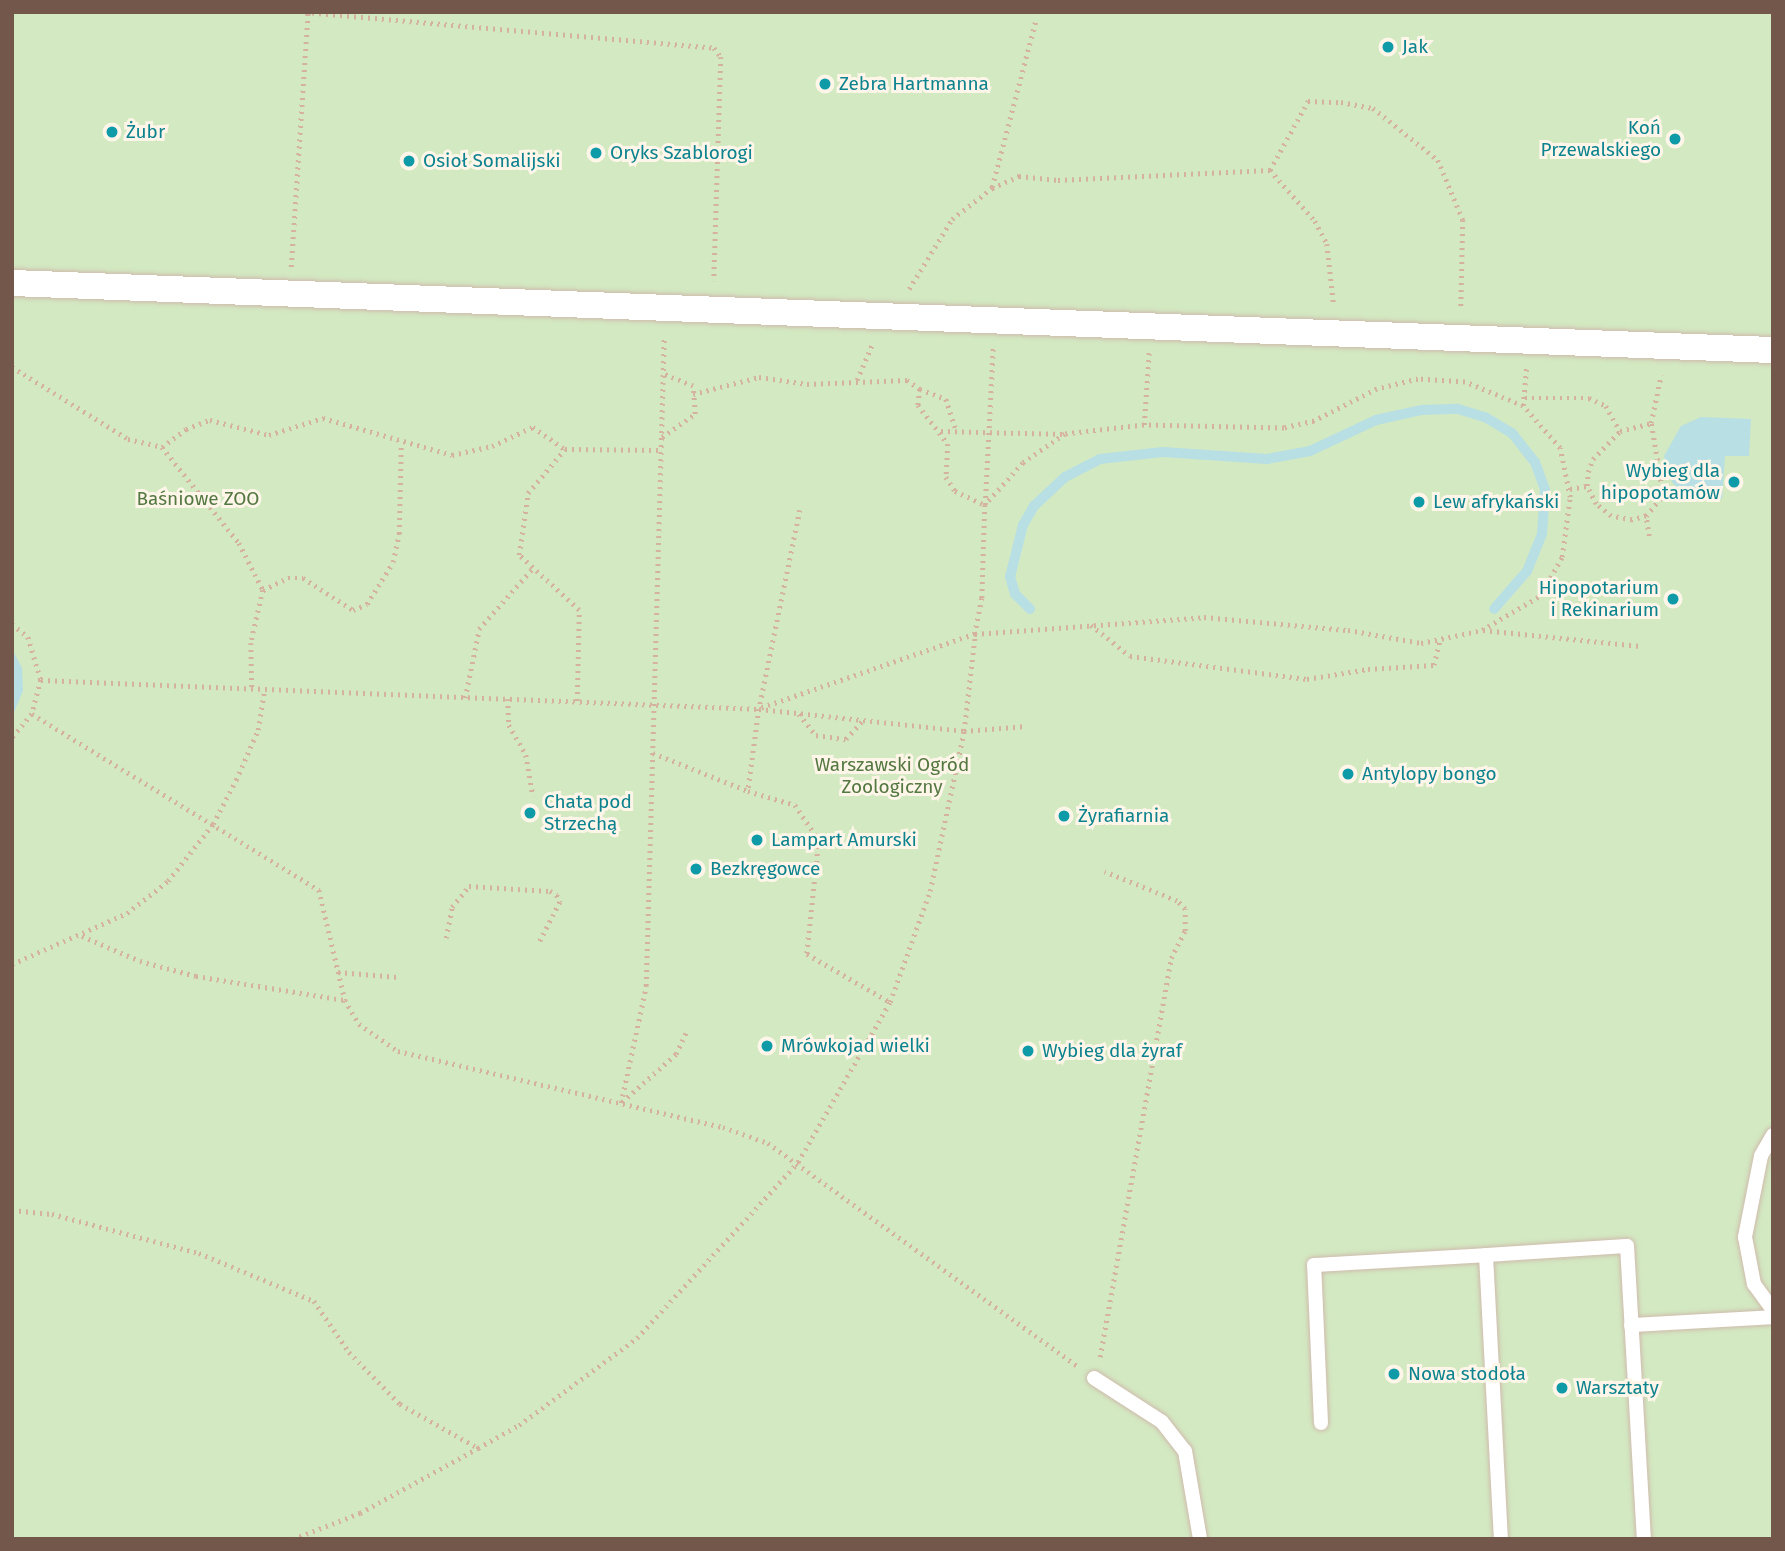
<!DOCTYPE html>
<meta charset="utf-8">
<style>
body{margin:0}
#map{position:relative;width:1785px;height:1551px;overflow:hidden;background:#fcf1e3;font-family:"Fira Sans",sans-serif}
div>[style]{position:absolute}
.green>*{inset:0;background:#d3e9c2;transform-origin:0 0}
.water>*{inset:0;background:#b8dfe4}
.stream>*{height:10px;margin:-5px;padding:0 5px;transform-origin:5px;border-radius:5px;background:#b8dfe4}
.path>*{height:4.5px;margin-top:-2.25px;transform-origin:0;background:repeating-linear-gradient(90deg,#d5b29f 0 2px,transparent 0 7px)}
.roads{filter:drop-shadow(0 0 2px #cfbbad) drop-shadow(0 0 2px #cfbbad)}
.service>*{height:14px;margin:-7px;padding:0 7px;transform-origin:7px;border-radius:7px;background:#fff}
.minor>*{height:26px;margin:-13px;padding:0 13px;transform-origin:13px;border-radius:13px;background:#fff}
.dots>*{width:19px;height:19px;translate:-50% -50%;box-sizing:border-box;border:4px solid #fff6e9;border-radius:50%}
span{translate:-50% -50%;white-space:nowrap;text-align:center;line-height:1.15;-webkit-text-stroke:6px #fff6e9;paint-order:stroke}
.culture-label{font-size:19px;color:#0d838f}
.left{translate:0 -50%;text-align:left}
.right{translate:-100% -50%;text-align:right}
.park-label{font-size:19px;color:#547842}
.frame{position:absolute;inset:0;border:14px solid #73574a;pointer-events:none}
</style>
<div id="map">
<div class="green">
<i style="left:12px;top:12px;width:1761px;height:1527px"></i>
</div>
<div class="water">
<i style="clip-path:polygon(1701px 417px,1751px 419px,1749px 456px,1725px 456px,1722px 499px,1685px 497px,1672px 482px,1664px 456px,1681px 426px)"></i>
<i style="clip-path:polygon(12px 649px,22px 668px,23px 691px,12px 717px)"></i>
</div>
<div class="stream">
<i style="left:1030px;top:609px;width:21px;rotate:-135deg"></i>
<i style="left:1015px;top:594px;width:18px;rotate:-106deg"></i>
<i style="left:1010px;top:577px;width:54px;rotate:-76deg"></i>
<i style="left:1023px;top:525px;width:22px;rotate:-60deg"></i>
<i style="left:1034px;top:506px;width:42px;rotate:-43.1deg"></i>
<i style="left:1065px;top:477px;width:39px;rotate:-27deg"></i>
<i style="left:1100px;top:459px;width:63px;rotate:-6.3deg"></i>
<i style="left:1163px;top:452px;width:104px;rotate:3.9deg"></i>
<i style="left:1267px;top:459px;width:44px;rotate:-10.5deg"></i>
<i style="left:1310px;top:451px;width:73px;rotate:-25.2deg"></i>
<i style="left:1376px;top:420px;width:47px;rotate:-12.3deg"></i>
<i style="left:1422px;top:410px;width:36px;rotate:-2deg"></i>
<i style="left:1458px;top:409px;width:28px;rotate:17deg"></i>
<i style="left:1485px;top:417px;width:31px;rotate:31deg"></i>
<i style="left:1512px;top:433px;width:37px;rotate:52deg"></i>
<i style="left:1535px;top:462px;width:30px;rotate:70deg"></i>
<i style="left:1545px;top:490px;width:44px;rotate:93.9deg"></i>
<i style="left:1542px;top:534px;width:40px;rotate:112deg"></i>
<i style="left:1527px;top:571px;width:50px;rotate:131deg"></i>
</div>
<div class="path">
<i style="left:305px;top:12px;width:411px;rotate:5deg"></i>
<i style="left:714px;top:48px;width:11px;rotate:52deg"></i>
<i style="left:721px;top:57px;width:224px;rotate:91.8deg"></i>
<i style="left:1270px;top:170px;width:68px;rotate:48.6deg"></i>
<i style="left:1315px;top:221px;width:26px;rotate:62deg"></i>
<i style="left:1327px;top:244px;width:62px;rotate:83.6deg"></i>
<i style="left:992px;top:187px;width:174px;rotate:-75.3deg"></i>
<i style="left:291px;top:267px;width:255px;rotate:-86.2deg"></i>
<i style="left:909px;top:289px;width:82px;rotate:-58.4deg"></i>
<i style="left:952px;top:219px;width:51px;rotate:-37.8deg"></i>
<i style="left:992px;top:188px;width:30px;rotate:-24deg"></i>
<i style="left:1019px;top:176px;width:39px;rotate:6deg"></i>
<i style="left:1058px;top:180px;width:212px;rotate:-2.7deg"></i>
<i style="left:1270px;top:170px;width:79px;rotate:-61.2deg"></i>
<i style="left:1308px;top:101px;width:33px;rotate:2deg"></i>
<i style="left:1341px;top:102px;width:33px;rotate:11deg"></i>
<i style="left:1373px;top:108px;width:83px;rotate:38.7deg"></i>
<i style="left:1438px;top:160px;width:65px;rotate:67.4deg"></i>
<i style="left:1463px;top:220px;width:90px;rotate:91.3deg"></i>
<i style="left:12px;top:367px;width:137px;rotate:31.8deg"></i>
<i style="left:128px;top:439px;width:35px;rotate:13deg"></i>
<i style="left:162px;top:447px;width:123px;rotate:51.3deg"></i>
<i style="left:239px;top:543px;width:53px;rotate:62.9deg"></i>
<i style="left:263px;top:590px;width:54px;rotate:102.8deg"></i>
<i style="left:251px;top:643px;width:48px;rotate:88.8deg"></i>
<i style="left:857px;top:380px;width:38px;rotate:-67deg"></i>
<i style="left:920px;top:389px;width:28px;rotate:21deg"></i>
<i style="left:946px;top:399px;width:33px;rotate:72deg"></i>
<i style="left:693px;top:394px;width:68px;rotate:-14.4deg"></i>
<i style="left:759px;top:377px;width:49px;rotate:8.3deg"></i>
<i style="left:807px;top:384px;width:100px;rotate:-2.3deg"></i>
<i style="left:907px;top:380px;width:16px;rotate:35deg"></i>
<i style="left:920px;top:389px;width:16px;rotate:97deg"></i>
<i style="left:918px;top:405px;width:49px;rotate:52.4deg"></i>
<i style="left:948px;top:444px;width:33px;rotate:93deg"></i>
<i style="left:946px;top:477px;width:17px;rotate:57deg"></i>
<i style="left:955px;top:491px;width:33px;rotate:25deg"></i>
<i style="left:985px;top:505px;width:157px;rotate:-87.1deg"></i>
<i style="left:1525px;top:398px;width:64px"></i>
<i style="left:1589px;top:398px;width:19px;rotate:25deg"></i>
<i style="left:1606px;top:406px;width:29px;rotate:61deg"></i>
<i style="left:1523px;top:406px;width:38px;rotate:-85deg"></i>
<i style="left:1144px;top:425px;width:73px;rotate:-86.1deg"></i>
<i style="left:941px;top:431px;width:123px;rotate:1.4deg"></i>
<i style="left:662px;top:437px;width:40px;rotate:-34.9deg"></i>
<i style="left:695px;top:414px;width:28px;rotate:-94deg"></i>
<i style="left:693px;top:386px;width:32px;rotate:-158deg"></i>
<i style="left:162px;top:447px;width:30px;rotate:-37deg"></i>
<i style="left:186px;top:429px;width:26px;rotate:-21deg"></i>
<i style="left:210px;top:420px;width:61px;rotate:14.3deg"></i>
<i style="left:269px;top:435px;width:57px;rotate:-17.5deg"></i>
<i style="left:323px;top:418px;width:134px;rotate:16deg"></i>
<i style="left:452px;top:455px;width:41px;rotate:-12.7deg"></i>
<i style="left:492px;top:446px;width:45px;rotate:-24.9deg"></i>
<i style="left:533px;top:427px;width:39px;rotate:35deg"></i>
<i style="left:1570px;top:489px;width:17px;rotate:-10deg"></i>
<i style="left:800px;top:510px;width:203px;rotate:101.6deg"></i>
<i style="left:759px;top:709px;width:83px;rotate:97.6deg"></i>
<i style="left:748px;top:791px;width:49px;rotate:16.6deg"></i>
<i style="left:795px;top:805px;width:42px;rotate:55.6deg"></i>
<i style="left:819px;top:840px;width:115px;rotate:96deg"></i>
<i style="left:807px;top:954px;width:96px;rotate:30deg"></i>
<i style="left:1646px;top:516px;width:15px;rotate:164deg"></i>
<i style="left:1632px;top:520px;width:21px;rotate:-169deg"></i>
<i style="left:1611px;top:516px;width:19px;rotate:-141deg"></i>
<i style="left:1596px;top:504px;width:20px;rotate:-117deg"></i>
<i style="left:1587px;top:486px;width:14px;rotate:-86deg"></i>
<i style="left:1588px;top:472px;width:14px;rotate:-69deg"></i>
<i style="left:1593px;top:459px;width:39px;rotate:-46deg"></i>
<i style="left:1620px;top:431px;width:32px;rotate:-14deg"></i>
<i style="left:1649px;top:536px;width:20px;rotate:-99deg"></i>
<i style="left:1646px;top:516px;width:27px;rotate:-51deg"></i>
<i style="left:1663px;top:495px;width:73px;rotate:-99.5deg"></i>
<i style="left:1651px;top:423px;width:49px;rotate:-78.2deg"></i>
<i style="left:263px;top:590px;width:28px;rotate:-26deg"></i>
<i style="left:288px;top:578px;width:15px"></i>
<i style="left:303px;top:578px;width:59px;rotate:32.6deg"></i>
<i style="left:353px;top:610px;width:15px;rotate:-23deg"></i>
<i style="left:367px;top:604px;width:49px;rotate:-58.2deg"></i>
<i style="left:393px;top:562px;width:29px;rotate:-78deg"></i>
<i style="left:399px;top:534px;width:90px;rotate:-88.7deg"></i>
<i style="left:12px;top:624px;width:21px;rotate:39deg"></i>
<i style="left:28px;top:637px;width:45px;rotate:73.2deg"></i>
<i style="left:41px;top:680px;width:35px;rotate:105deg"></i>
<i style="left:32px;top:714px;width:31px;rotate:130deg"></i>
<i style="left:1091px;top:625px;width:50px;rotate:38.5deg"></i>
<i style="left:1130px;top:656px;width:178px;rotate:7.4deg"></i>
<i style="left:1307px;top:679px;width:62px;rotate:-9.3deg"></i>
<i style="left:1368px;top:669px;width:66px;rotate:-3.5deg"></i>
<i style="left:1434px;top:665px;width:26px;rotate:-77deg"></i>
<i style="left:1483px;top:630px;width:158px;rotate:5.8deg"></i>
<i style="left:41px;top:680px;width:719px;rotate:2.31deg"></i>
<i style="left:759px;top:709px;width:206px;rotate:6.1deg"></i>
<i style="left:964px;top:731px;width:62px;rotate:-4.6deg"></i>
<i style="left:465px;top:698px;width:70px;rotate:-78.5deg"></i>
<i style="left:479px;top:629px;width:81px;rotate:-48.5deg"></i>
<i style="left:508px;top:699px;width:26px;rotate:88deg"></i>
<i style="left:509px;top:725px;width:34px;rotate:60deg"></i>
<i style="left:526px;top:755px;width:42px;rotate:80.3deg"></i>
<i style="left:577px;top:701px;width:91px;rotate:-88.7deg"></i>
<i style="left:579px;top:610px;width:81px;rotate:-137.5deg"></i>
<i style="left:519px;top:555px;width:63px;rotate:-81.7deg"></i>
<i style="left:528px;top:493px;width:57px;rotate:-49.9deg"></i>
<i style="left:565px;top:449px;width:96px;rotate:0.6deg"></i>
<i style="left:32px;top:714px;width:337px;rotate:31.5deg"></i>
<i style="left:319px;top:890px;width:113px;rotate:76.7deg"></i>
<i style="left:345px;top:1000px;width:28px;rotate:60deg"></i>
<i style="left:359px;top:1024px;width:47px;rotate:34.7deg"></i>
<i style="left:398px;top:1051px;width:334px;rotate:13.2deg"></i>
<i style="left:723px;top:1127px;width:48px;rotate:19.6deg"></i>
<i style="left:768px;top:1143px;width:381px;rotate:35.8deg"></i>
<i style="left:799px;top:714px;width:27px;rotate:51deg"></i>
<i style="left:816px;top:735px;width:30px;rotate:8deg"></i>
<i style="left:846px;top:739px;width:25px;rotate:-48deg"></i>
<i style="left:653px;top:753px;width:102px;rotate:21.8deg"></i>
<i style="left:82px;top:936px;width:63px;rotate:23.3deg"></i>
<i style="left:140px;top:961px;width:58px;rotate:15deg"></i>
<i style="left:196px;top:976px;width:151px;rotate:9.2deg"></i>
<i style="left:446px;top:938px;width:32px;rotate:-79deg"></i>
<i style="left:452px;top:907px;width:27px;rotate:-51deg"></i>
<i style="left:469px;top:886px;width:81px;rotate:3.5deg"></i>
<i style="left:550px;top:891px;width:8px;rotate:30deg"></i>
<i style="left:557px;top:895px;width:8px;rotate:67deg"></i>
<i style="left:560px;top:902px;width:44px;rotate:117.1deg"></i>
<i style="left:12px;top:964px;width:126px;rotate:-23.9deg"></i>
<i style="left:127px;top:913px;width:52px;rotate:-38deg"></i>
<i style="left:168px;top:881px;width:73px;rotate:-51.7deg"></i>
<i style="left:213px;top:824px;width:50px;rotate:-62.4deg"></i>
<i style="left:236px;top:780px;width:55px;rotate:-66.3deg"></i>
<i style="left:258px;top:730px;width:39px;rotate:-81deg"></i>
<i style="left:338px;top:972px;width:60px;rotate:4.8deg"></i>
<i style="left:622px;top:1102px;width:72px;rotate:-41.6deg"></i>
<i style="left:676px;top:1054px;width:26px;rotate:-65deg"></i>
<i style="left:621px;top:1103px;width:120px;rotate:-77.9deg"></i>
<i style="left:646px;top:986px;width:649px;rotate:-88.41deg"></i>
<i style="left:12px;top:1210px;width:40px;rotate:5.7deg"></i>
<i style="left:52px;top:1214px;width:152px;rotate:14.9deg"></i>
<i style="left:199px;top:1253px;width:125px;rotate:22.7deg"></i>
<i style="left:314px;top:1301px;width:62px;rotate:55.5deg"></i>
<i style="left:349px;top:1352px;width:73px;rotate:45.6deg"></i>
<i style="left:400px;top:1404px;width:90px;rotate:29.4deg"></i>
<i style="left:478px;top:1448px;width:47px;rotate:-29.3deg"></i>
<i style="left:519px;top:1425px;width:147px;rotate:-36.4deg"></i>
<i style="left:637px;top:1338px;width:239px;rotate:-47.5deg"></i>
<i style="left:798px;top:1162px;width:185px;rotate:-60.1deg"></i>
<i style="left:890px;top:1002px;width:118px;rotate:-70.2deg"></i>
<i style="left:930px;top:891px;width:164px;rotate:-78deg"></i>
<i style="left:964px;top:731px;width:98px;rotate:-83.5deg"></i>
<i style="left:975px;top:634px;width:230px;rotate:-4.2deg"></i>
<i style="left:1204px;top:617px;width:145px;rotate:5.2deg"></i>
<i style="left:1348px;top:630px;width:74px;rotate:10.1deg"></i>
<i style="left:1421px;top:643px;width:62px;rotate:-12deg"></i>
<i style="left:1482px;top:630px;width:67px;rotate:-30.4deg"></i>
<i style="left:1540px;top:596px;width:45px;rotate:-60.6deg"></i>
<i style="left:1562px;top:557px;width:61px;rotate:-82.4deg"></i>
<i style="left:1570px;top:497px;width:50px;rotate:-101.5deg"></i>
<i style="left:1560px;top:448px;width:56px;rotate:-131.4deg"></i>
<i style="left:1523px;top:406px;width:63px;rotate:-157.5deg"></i>
<i style="left:1465px;top:382px;width:47px;rotate:-176.3deg"></i>
<i style="left:1418px;top:379px;width:42px;rotate:166.3deg"></i>
<i style="left:1377px;top:389px;width:71px;rotate:153.1deg"></i>
<i style="left:1314px;top:421px;width:31px;rotate:167deg"></i>
<i style="left:1284px;top:428px;width:140px;rotate:-178.8deg"></i>
<i style="left:1144px;top:425px;width:80px;rotate:173.5deg"></i>
<i style="left:1065px;top:434px;width:51px;rotate:145.4deg"></i>
<i style="left:1023px;top:463px;width:57px;rotate:132.1deg"></i>
<i style="left:985px;top:505px;width:93px;rotate:91.8deg"></i>
<i style="left:982px;top:598px;width:37px;rotate:101deg"></i>
<i style="left:975px;top:634px;width:229px;rotate:160.9deg"></i>
<i style="left:1100px;top:1357px;width:405px;rotate:-79.9deg"></i>
<i style="left:1171px;top:958px;width:30px;rotate:-63deg"></i>
<i style="left:1185px;top:931px;width:22px;rotate:-90deg"></i>
<i style="left:1185px;top:909px;width:11px;rotate:-135deg"></i>
<i style="left:1177px;top:901px;width:78px;rotate:-158.1deg"></i>
<i style="left:293px;top:1539px;width:72px;rotate:-21.2deg"></i>
<i style="left:360px;top:1513px;width:135px;rotate:-28.8deg"></i>
</div>
<div class="roads">
<div class="service">
<i style="left:1773px;top:1135px;width:24px;rotate:120deg"></i>
<i style="left:1761px;top:1156px;width:83px;rotate:101.2deg"></i>
<i style="left:1745px;top:1237px;width:48px;rotate:79.2deg"></i>
<i style="left:1754px;top:1284px;width:32px;rotate:54deg"></i>
<i style="left:1486px;top:1255px;width:141px;rotate:-3.7deg"></i>
<i style="left:1627px;top:1246px;width:293px;rotate:86.7deg"></i>
<i style="left:1631px;top:1325px;width:142px;rotate:-3.2deg"></i>
<i style="left:1094px;top:1378px;width:81px;rotate:32.9deg"></i>
<i style="left:1162px;top:1422px;width:37px;rotate:52deg"></i>
<i style="left:1185px;top:1451px;width:89px;rotate:80.3deg"></i>
<i style="left:1321px;top:1423px;width:158px;rotate:-92.5deg"></i>
<i style="left:1314px;top:1265px;width:172px;rotate:-3.3deg"></i>
<i style="left:1486px;top:1255px;width:284px;rotate:87deg"></i>
</div>
<div class="minor">
<i style="left:12px;top:283px;width:1762px;rotate:2.18deg"></i>
</div>
</div>
<div class="dots">
<i style="left:1388px;top:47px;background:#0f9aa8"></i>
<i style="left:825px;top:84px;background:#0f9aa8"></i>
<i style="left:112px;top:132px;background:#0f9aa8"></i>
<i style="left:1675px;top:139px;background:#0f9aa8"></i>
<i style="left:596px;top:153px;background:#0f9aa8"></i>
<i style="left:409px;top:161px;background:#0f9aa8"></i>
<i style="left:1734px;top:482px;background:#0f9aa8"></i>
<i style="left:1419px;top:502px;background:#0f9aa8"></i>
<i style="left:1673px;top:599px;background:#0f9aa8"></i>
<i style="left:1348px;top:774px;background:#0f9aa8"></i>
<i style="left:530px;top:813px;background:#0f9aa8"></i>
<i style="left:1064px;top:816px;background:#0f9aa8"></i>
<i style="left:757px;top:840px;background:#0f9aa8"></i>
<i style="left:696px;top:869px;background:#0f9aa8"></i>
<i style="left:767px;top:1046px;background:#0f9aa8"></i>
<i style="left:1028px;top:1051px;background:#0f9aa8"></i>
<i style="left:1394px;top:1374px;background:#0f9aa8"></i>
<i style="left:1562px;top:1388px;background:#0f9aa8"></i>
</div>
<div class="culture-label">
<span class="left" style="left:1402px;top:47px">Jak</span>
<span class="left" style="left:839px;top:84px">Zebra Hartmanna</span>
<span class="right" style="left:1661px;top:139px">Koń<br>Przewalskiego</span>
<span class="left" style="left:126px;top:132px">Żubr</span>
<span class="left" style="left:610px;top:153px">Oryks Szablorogi</span>
<span class="left" style="left:423px;top:161px">Osioł Somalijski</span>
<span class="right" style="left:1720px;top:482px">Wybieg dla<br>hipopotamów</span>
<span class="left" style="left:1433px;top:502px">Lew afrykański</span>
<span class="right" style="left:1659px;top:599px">Hipopotarium<br>i Rekinarium</span>
<span class="left" style="left:1362px;top:774px">Antylopy bongo</span>
<span class="left" style="left:544px;top:813px">Chata pod<br>Strzechą</span>
<span class="left" style="left:1078px;top:816px">Żyrafiarnia</span>
<span class="left" style="left:771px;top:840px">Lampart Amurski</span>
<span class="left" style="left:710px;top:869px">Bezkręgowce</span>
<span class="left" style="left:781px;top:1046px">Mrówkojad wielki</span>
<span class="left" style="left:1042px;top:1051px">Wybieg dla żyraf</span>
<span class="left" style="left:1408px;top:1374px">Nowa stodoła</span>
<span class="left" style="left:1576px;top:1388px">Warsztaty</span>
</div>
<div class="park-label">
<span style="left:198px;top:499px">Baśniowe ZOO</span>
<span style="left:892px;top:776px">Warszawski Ogród<br>Zoologiczny</span>
</div>
<div class="frame"></div>
</div>
